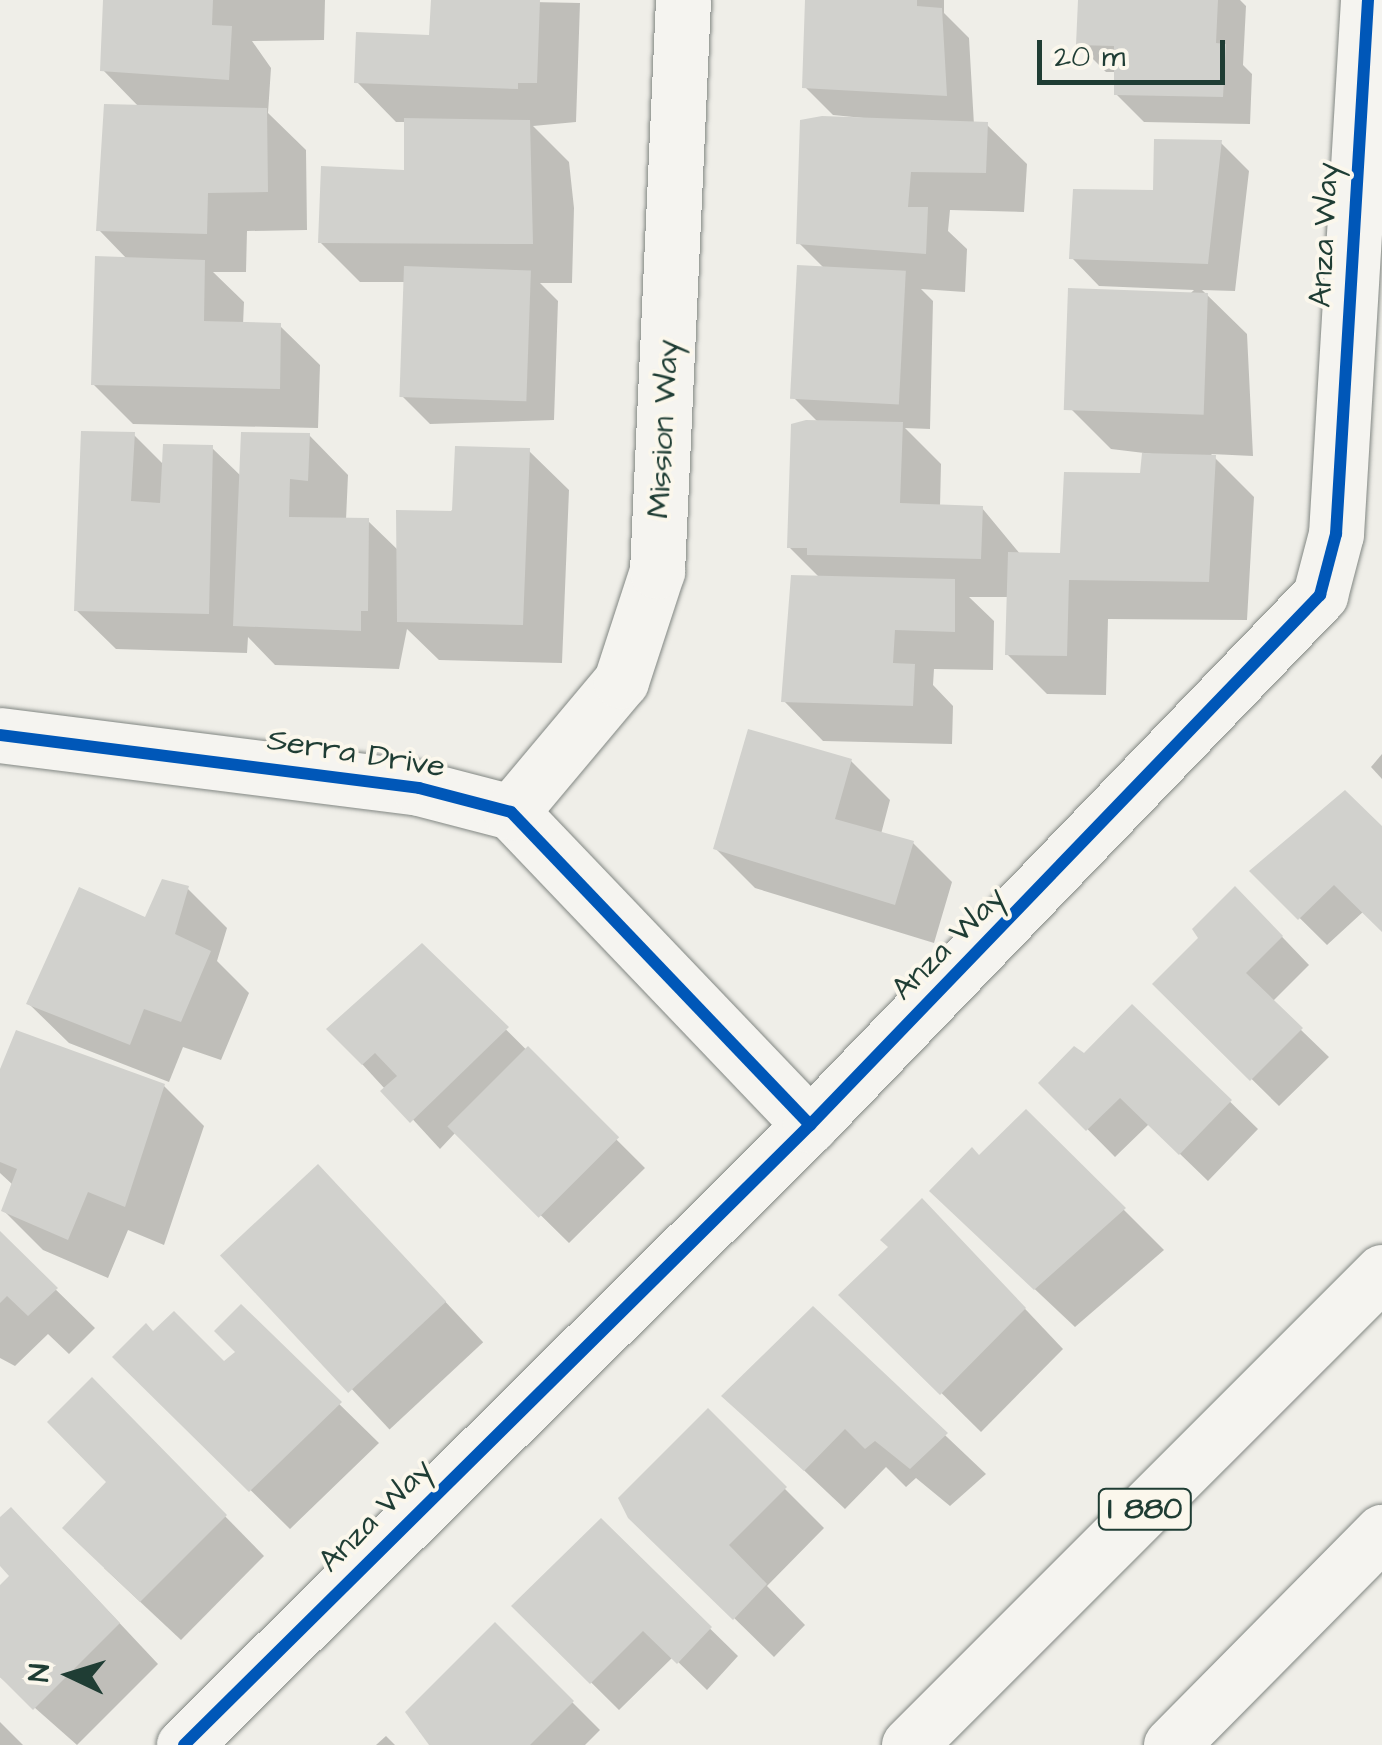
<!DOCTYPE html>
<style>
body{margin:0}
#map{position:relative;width:1382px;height:1745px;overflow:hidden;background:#efeee8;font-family:"Architects Daughter",sans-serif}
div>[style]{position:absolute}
.shadow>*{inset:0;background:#0003;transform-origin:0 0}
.building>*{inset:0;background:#d1d1cd;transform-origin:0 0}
.roads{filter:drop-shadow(0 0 2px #828783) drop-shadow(0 0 2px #828783)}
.minor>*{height:55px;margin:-27.5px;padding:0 27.5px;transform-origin:27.5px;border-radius:27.5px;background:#f5f4f0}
.motorway>*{height:55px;margin:-27.5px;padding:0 27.5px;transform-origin:27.5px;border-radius:27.5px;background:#f5f4f0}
.cycleway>*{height:12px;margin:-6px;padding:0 6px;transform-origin:6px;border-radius:6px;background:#0057b8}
span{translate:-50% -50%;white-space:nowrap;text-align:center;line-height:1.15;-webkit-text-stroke:8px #fbf7ec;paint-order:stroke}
.shield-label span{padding:2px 8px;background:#fbf7ec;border:2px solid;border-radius:8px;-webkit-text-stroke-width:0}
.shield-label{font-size:30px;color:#1f3d34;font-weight:700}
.street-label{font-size:32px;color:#1f3d34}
.north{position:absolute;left:20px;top:1625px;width:100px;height:100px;-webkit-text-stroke:8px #fbf7ec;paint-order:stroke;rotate:274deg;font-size:28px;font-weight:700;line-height:40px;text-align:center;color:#1f3d34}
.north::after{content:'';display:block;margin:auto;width:35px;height:45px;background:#1f3d34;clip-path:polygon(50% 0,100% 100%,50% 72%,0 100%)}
.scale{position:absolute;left:1037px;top:40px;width:188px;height:45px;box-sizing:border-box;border:5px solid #1f3d34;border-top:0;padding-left:12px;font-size:30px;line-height:35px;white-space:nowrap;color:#1f3d34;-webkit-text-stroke:8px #fbf7ec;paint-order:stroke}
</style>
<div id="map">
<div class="shadow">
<i style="clip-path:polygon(105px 0,325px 0,324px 40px,252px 41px,271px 68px,268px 113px,306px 150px,307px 230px,247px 231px,246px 272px,213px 272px,244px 302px,243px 325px,280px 326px,320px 365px,318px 428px,133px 424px,93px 384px,128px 260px,99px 230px,140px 108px,103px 70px)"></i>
<i style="clip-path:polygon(433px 0,580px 3px,576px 122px,533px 126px,569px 162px,574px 208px,572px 283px,540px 283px,558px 301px,554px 420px,430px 424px,402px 396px,406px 282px,360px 282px,320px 242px,407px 173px,406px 122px,396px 122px,357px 82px,432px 37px)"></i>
<i style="clip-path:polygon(808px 0,944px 0,944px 13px,969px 38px,974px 125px,987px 125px,1027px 164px,1024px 212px,950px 210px,948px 231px,967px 249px,965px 292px,921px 289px,933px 301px,930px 429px,905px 428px,941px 464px,940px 507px,982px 508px,1021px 555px,1062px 556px,1169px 456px,1111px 449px,1071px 409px,1194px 290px,1099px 286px,1072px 258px,1221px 143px,1249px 171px,1235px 291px,1202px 290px,1247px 334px,1253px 456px,1211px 454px,1254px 497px,1247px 620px,1108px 619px,1106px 695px,1047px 694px,1007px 654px,1009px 597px,969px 597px,994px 621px,993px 670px,934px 669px,933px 685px,953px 706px,952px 744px,823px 741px,784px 701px,820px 578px,789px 547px,822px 426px,794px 398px,825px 269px,799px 243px,924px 124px,833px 115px,805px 87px)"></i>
<i style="clip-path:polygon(1080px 0,1240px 0,1246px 6px,1243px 65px,1252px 74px,1250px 124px,1144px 122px,1116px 94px,1116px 72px,1106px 72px,1078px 44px)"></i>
<i style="clip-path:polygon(134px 435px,165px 466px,212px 448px,242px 477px,309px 435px,348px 475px,346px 520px,368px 521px,399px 551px,529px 451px,569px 490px,562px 663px,439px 660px,407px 629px,399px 669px,275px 665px,248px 637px,247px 653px,116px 649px,76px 610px)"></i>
<i style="clip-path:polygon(1382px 754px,1382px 779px,1371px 767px)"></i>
<i style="clip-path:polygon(851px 761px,890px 800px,881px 834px,913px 843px,952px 882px,934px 943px,755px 888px,715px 848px)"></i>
<i style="clip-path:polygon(1382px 830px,1382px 929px,1364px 911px,1327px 945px,1253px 872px)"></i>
<i style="clip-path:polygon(187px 888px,227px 928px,217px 961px,249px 993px,221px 1060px,183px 1047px,169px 1082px,69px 1043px,29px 1004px)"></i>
<i style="clip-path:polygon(1263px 917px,1309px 965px,1272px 1002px,1329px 1057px,1279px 1106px,1155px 984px)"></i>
<i style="clip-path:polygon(422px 946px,645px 1168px,569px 1243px,456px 1132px,440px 1149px,330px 1029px)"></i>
<i style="clip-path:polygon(1133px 1007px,1258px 1129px,1208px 1181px,1149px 1124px,1115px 1157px,1042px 1083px,1085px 1057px)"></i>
<i style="clip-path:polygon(0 1076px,164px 1086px,204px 1126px,164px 1245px,128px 1230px,108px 1278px,43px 1250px,3px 1210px,13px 1185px,0 1173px)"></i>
<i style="clip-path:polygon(1026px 1112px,1164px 1250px,1075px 1327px,972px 1230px,979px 1159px)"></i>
<i style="left:357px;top:1207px;width:185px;height:128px;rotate:47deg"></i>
<i style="clip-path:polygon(0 1235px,95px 1328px,69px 1354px,48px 1334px,15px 1366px,0 1358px)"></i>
<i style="clip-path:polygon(961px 1241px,1063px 1349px,981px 1432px,842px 1295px)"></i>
<i style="clip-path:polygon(241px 1308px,379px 1443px,290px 1529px,116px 1357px,154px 1334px,224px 1365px,239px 1352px)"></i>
<i style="clip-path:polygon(813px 1310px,986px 1474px,950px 1506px,916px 1478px,906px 1487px,886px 1467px,845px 1509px,725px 1396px)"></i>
<i style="clip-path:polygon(708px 1412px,824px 1528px,767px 1586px,805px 1625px,774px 1657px,630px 1516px)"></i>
<i style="clip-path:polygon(131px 1420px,264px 1556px,181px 1640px,104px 1568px,110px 1482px)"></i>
<i style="clip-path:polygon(0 1521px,50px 1549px,158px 1664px,77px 1745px,0 1677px,0 1589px,13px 1576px,0 1563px)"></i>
<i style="clip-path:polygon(601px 1522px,738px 1656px,707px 1690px,673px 1657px,619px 1710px,514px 1606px)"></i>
<i style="clip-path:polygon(495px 1625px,600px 1730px,585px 1745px,432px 1745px,419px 1731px)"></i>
<i style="clip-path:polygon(0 1722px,23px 1745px,0 1745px)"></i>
<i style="clip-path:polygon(386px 1736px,395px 1745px,376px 1745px)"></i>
</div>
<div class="building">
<i style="clip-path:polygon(103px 0,213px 0,212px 25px,232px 26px,229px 80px,100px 71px)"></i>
<i style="clip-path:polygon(431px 0,540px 0,537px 83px,518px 83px,518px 89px,354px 83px,356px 32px,429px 35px)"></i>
<i style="clip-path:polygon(805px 0,917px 0,917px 6px,942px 8px,947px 96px,802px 88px)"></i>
<i style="clip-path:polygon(1078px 0,1218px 0,1216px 43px,1226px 44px,1223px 97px,1114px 95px,1114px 46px,1076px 45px)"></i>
<i style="clip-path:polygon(104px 104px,267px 108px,268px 192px,208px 193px,207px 234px,96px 231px)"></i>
<i style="clip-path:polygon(822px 116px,988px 122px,986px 173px,911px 172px,908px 207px,928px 207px,926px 254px,796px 244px,800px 120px)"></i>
<i style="clip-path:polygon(404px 118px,530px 120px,533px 244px,318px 243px,321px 166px,404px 170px)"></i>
<i style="clip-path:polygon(1154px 139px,1222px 140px,1208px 264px,1069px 259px,1073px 189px,1153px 190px)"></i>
<i style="clip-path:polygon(95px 256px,205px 260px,204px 321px,281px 323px,280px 389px,91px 385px)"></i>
<i style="left:797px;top:265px;width:109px;height:134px;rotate:3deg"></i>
<i style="left:404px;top:266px;width:127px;height:131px;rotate:2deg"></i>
<i style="left:1068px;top:288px;width:140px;height:122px;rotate:2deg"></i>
<i style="clip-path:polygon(806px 420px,903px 422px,900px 503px,983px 506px,981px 559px,807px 555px,807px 548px,787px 548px,791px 424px)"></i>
<i style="clip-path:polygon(81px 431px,135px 432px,131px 501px,160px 503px,163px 444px,213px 445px,209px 614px,74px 611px)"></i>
<i style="clip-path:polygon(241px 432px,310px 433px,308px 481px,290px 479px,289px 517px,369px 518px,368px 611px,361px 611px,361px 631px,233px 626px)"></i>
<i style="clip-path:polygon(455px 446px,530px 448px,523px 625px,397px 622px,396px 510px,452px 511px)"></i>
<i style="clip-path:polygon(1142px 453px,1216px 455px,1209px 582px,1069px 580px,1067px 656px,1005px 655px,1008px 552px,1060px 553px,1064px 472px,1140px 473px)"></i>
<i style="clip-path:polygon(791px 575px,955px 579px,955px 632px,895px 630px,893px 663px,915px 664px,913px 706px,781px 702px)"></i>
<i style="clip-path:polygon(748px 729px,852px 759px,835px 819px,914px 841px,895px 905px,713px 849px)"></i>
<i style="clip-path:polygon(1345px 790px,1382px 826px,1382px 932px,1334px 885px,1298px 920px,1249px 871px)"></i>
<i style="clip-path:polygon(162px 879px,189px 886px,175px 934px,211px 951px,181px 1022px,144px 1009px,130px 1045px,26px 1004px,79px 887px,145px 917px)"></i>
<i style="clip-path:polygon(1235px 886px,1283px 936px,1246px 973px,1303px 1028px,1250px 1081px,1152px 984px,1198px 938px,1192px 929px)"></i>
<i style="clip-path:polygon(422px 943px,509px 1027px,410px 1123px,380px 1091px,397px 1076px,375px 1053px,362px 1065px,326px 1029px)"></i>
<i style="clip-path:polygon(1132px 1004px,1232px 1100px,1179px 1155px,1120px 1098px,1086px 1131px,1038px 1083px,1074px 1046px,1084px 1053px)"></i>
<i style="clip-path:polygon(16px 1030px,165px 1084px,125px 1207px,88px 1192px,68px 1240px,1px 1211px,17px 1169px,0 1162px,0 1069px)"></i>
<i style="left:528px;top:1046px;width:129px;height:114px;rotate:45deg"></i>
<i style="clip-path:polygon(1026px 1109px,1126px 1208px,1034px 1290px,929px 1191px,972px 1147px,979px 1155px)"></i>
<i style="left:318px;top:1164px;width:188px;height:134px;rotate:47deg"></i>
<i style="clip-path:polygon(922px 1198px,1026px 1308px,940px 1395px,838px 1295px,888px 1247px,880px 1240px)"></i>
<i style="clip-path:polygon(0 1231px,58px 1288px,28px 1316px,7px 1296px,0 1303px)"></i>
<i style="clip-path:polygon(241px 1304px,342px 1402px,249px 1492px,112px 1357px,146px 1323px,153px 1331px,174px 1311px,224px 1361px,235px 1352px,214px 1331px)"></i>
<i style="clip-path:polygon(813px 1306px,948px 1433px,910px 1469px,875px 1441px,865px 1449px,845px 1429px,804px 1471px,721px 1396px)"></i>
<i style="clip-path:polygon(92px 1377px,227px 1515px,140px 1602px,62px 1528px,106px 1482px,47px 1422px)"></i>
<i style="clip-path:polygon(708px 1408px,787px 1487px,729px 1545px,767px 1584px,733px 1620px,628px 1518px,618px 1498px)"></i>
<i style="clip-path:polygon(11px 1507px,120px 1623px,33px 1710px,0 1677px,0 1585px,9px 1576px,0 1566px,0 1517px)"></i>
<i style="clip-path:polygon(601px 1518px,712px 1627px,677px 1664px,643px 1631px,590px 1684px,511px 1606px)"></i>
<i style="clip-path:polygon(495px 1622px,574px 1701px,530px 1745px,429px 1745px,405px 1712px)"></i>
</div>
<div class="roads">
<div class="minor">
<i style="left:0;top:735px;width:422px;rotate:7.2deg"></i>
<i style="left:419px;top:788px;width:95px;rotate:14.6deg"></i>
<i style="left:511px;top:812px;width:433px;rotate:46.3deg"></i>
<i style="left:511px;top:812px;width:171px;rotate:-50deg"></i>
<i style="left:621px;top:681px;width:116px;rotate:-71.9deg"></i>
<i style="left:657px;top:571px;width:572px;rotate:-87.39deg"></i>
<i style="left:184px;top:1745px;width:881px;rotate:-44.72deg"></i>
<i style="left:810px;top:1125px;width:736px;rotate:-46.1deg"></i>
<i style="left:1320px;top:595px;width:63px;rotate:-75.3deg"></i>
<i style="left:1336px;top:534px;width:535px;rotate:-86.57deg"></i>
</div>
<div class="motorway">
<i style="left:909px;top:1745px;width:669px;rotate:-45deg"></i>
<i style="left:1171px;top:1745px;width:300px;rotate:-45.3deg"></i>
</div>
</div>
<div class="cycleway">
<i style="left:0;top:735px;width:422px;rotate:7.2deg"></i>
<i style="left:419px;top:788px;width:95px;rotate:14.6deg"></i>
<i style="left:511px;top:812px;width:433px;rotate:46.3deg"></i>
<i style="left:184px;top:1745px;width:881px;rotate:-44.72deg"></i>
<i style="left:810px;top:1125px;width:736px;rotate:-46.1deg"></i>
<i style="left:1320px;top:595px;width:63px;rotate:-75.3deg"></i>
<i style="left:1336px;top:534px;width:535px;rotate:-86.57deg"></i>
</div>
<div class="shield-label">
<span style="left:1145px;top:1509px">I 880</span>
</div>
<div class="street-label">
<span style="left:1325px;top:235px;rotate:-87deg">Anza Way</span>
<span style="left:664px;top:429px;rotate:-87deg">Mission Way</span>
<span style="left:356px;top:754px;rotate:9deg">Serra Drive</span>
<span style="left:949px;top:944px;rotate:-45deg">Anza Way</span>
<span style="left:376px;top:1516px;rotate:-45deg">Anza Way</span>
</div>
<div class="north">N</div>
<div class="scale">20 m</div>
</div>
